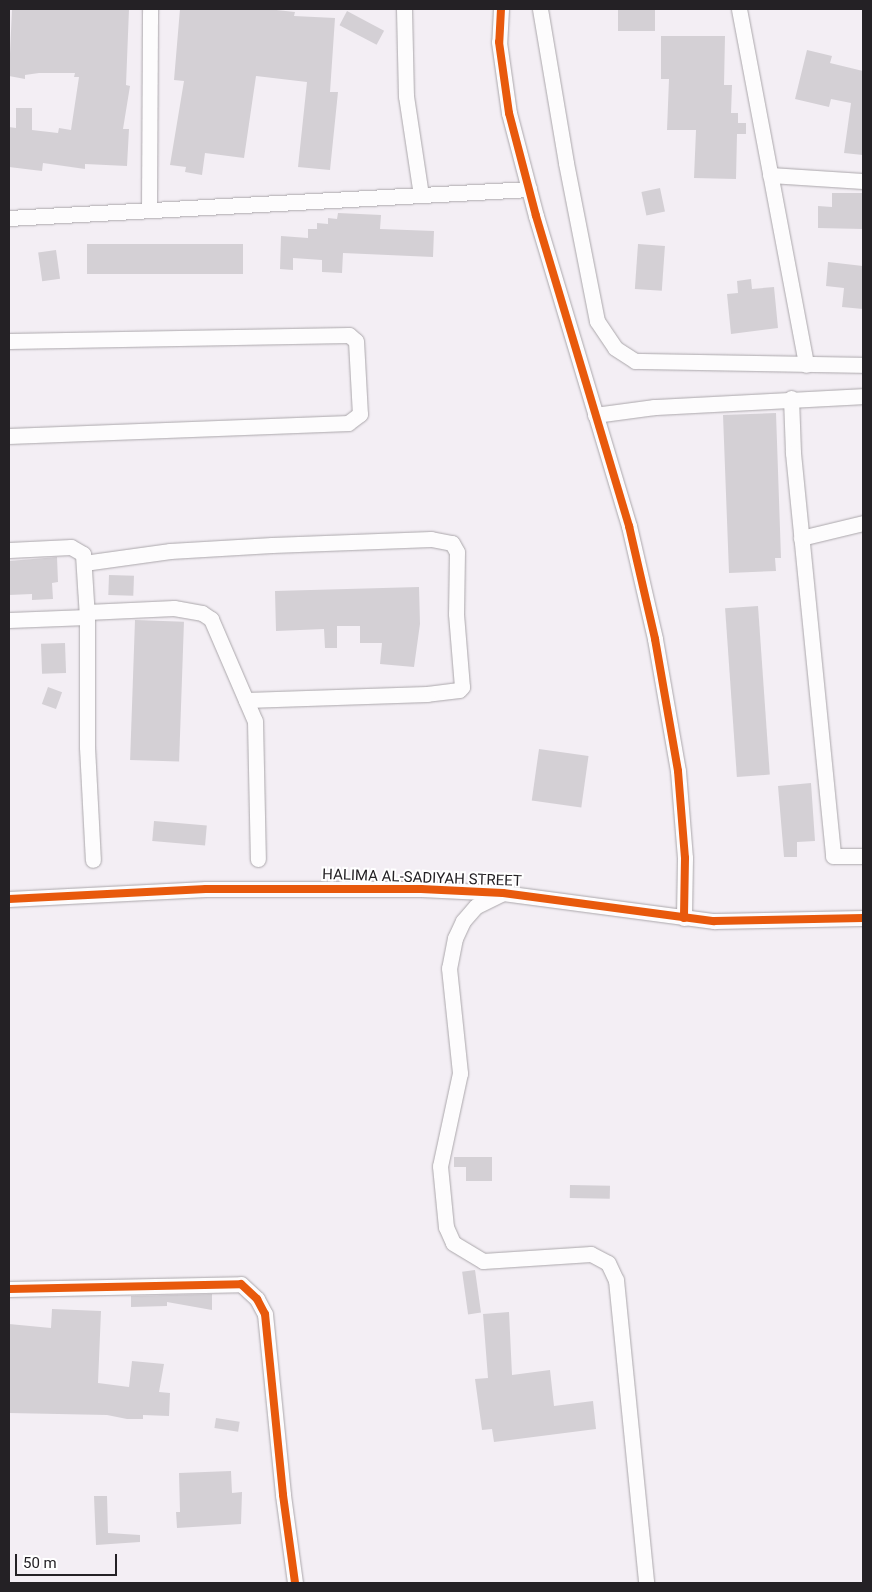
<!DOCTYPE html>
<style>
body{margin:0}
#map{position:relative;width:872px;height:1592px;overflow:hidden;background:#f3eef4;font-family:Roboto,sans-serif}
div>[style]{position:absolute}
.building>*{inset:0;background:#d4d0d5;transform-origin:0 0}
.roads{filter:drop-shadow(0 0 1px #aba7ab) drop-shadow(0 0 1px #aba7ab)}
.minor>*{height:15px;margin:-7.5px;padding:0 7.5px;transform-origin:7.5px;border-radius:7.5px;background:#fdfcfd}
.cycleway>*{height:8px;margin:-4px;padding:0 4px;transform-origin:4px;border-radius:4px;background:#e8590c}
span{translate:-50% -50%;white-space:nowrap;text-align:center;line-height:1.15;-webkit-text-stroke:4px #fff;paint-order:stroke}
.street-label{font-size:15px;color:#242125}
.frame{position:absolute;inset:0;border:10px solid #242125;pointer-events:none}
.scale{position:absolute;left:15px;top:1554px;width:102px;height:22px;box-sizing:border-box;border:2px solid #242125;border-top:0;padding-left:6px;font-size:15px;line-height:18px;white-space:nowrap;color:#242125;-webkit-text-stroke:4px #fff;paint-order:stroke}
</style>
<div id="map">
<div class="building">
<i style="clip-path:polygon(12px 9px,129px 9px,126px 85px,130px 86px,123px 129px,129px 129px,127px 166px,85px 164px,85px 169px,43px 163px,42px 171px,9px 167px,9px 127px,16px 128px,16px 108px,32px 108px,32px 130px,58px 133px,59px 128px,71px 130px,79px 77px,74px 77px,75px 73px,39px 73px,25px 75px,25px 79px,9px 76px)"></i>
<i style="clip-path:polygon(180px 9px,267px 9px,295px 12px,294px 16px,335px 18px,330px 92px,338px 92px,330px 170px,298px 167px,307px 82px,256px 76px,244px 158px,205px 153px,202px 175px,185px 172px,186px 167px,170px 165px,184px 81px,174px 80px)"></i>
<i style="left:618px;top:9px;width:37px;height:22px"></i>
<i style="left:347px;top:11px;width:42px;height:16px;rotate:28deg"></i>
<i style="clip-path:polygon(661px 36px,725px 36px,724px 85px,732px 85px,731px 113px,738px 113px,738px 123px,746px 123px,746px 134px,737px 134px,736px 179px,694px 178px,696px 130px,667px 130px,669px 79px,661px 79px)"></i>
<i style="clip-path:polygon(807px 50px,832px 56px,830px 63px,863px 71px,863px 155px,844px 153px,851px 103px,831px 99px,829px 107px,795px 99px)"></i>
<i style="left:660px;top:188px;width:24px;height:19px;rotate:78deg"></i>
<i style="clip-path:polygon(832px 193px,863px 193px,863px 229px,818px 228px,818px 206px,832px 207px)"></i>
<i style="clip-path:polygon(338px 213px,381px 215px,380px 229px,434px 231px,433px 257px,343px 253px,342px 273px,322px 272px,322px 260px,293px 258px,293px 270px,280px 269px,281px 236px,308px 238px,308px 229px,317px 229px,317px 223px,328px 224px,328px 218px,337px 219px)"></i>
<i style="left:87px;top:244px;width:156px;height:30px"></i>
<i style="left:638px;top:244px;width:27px;height:45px;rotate:4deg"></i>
<i style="left:56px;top:250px;width:29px;height:18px;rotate:82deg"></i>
<i style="clip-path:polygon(828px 262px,863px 266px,863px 309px,842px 307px,844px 288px,826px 286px)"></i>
<i style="clip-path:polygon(751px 279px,752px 289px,774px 287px,778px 328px,731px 334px,727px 294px,738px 293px,737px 281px)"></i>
<i style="clip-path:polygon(776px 413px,781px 558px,775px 558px,776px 571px,729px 573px,723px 415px)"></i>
<i style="clip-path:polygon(57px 557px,58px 582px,52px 583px,53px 599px,32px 600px,32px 594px,9px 595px,9px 561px)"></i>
<i style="left:109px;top:575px;width:25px;height:20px;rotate:2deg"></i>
<i style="clip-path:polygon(419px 587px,420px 624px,414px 667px,380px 664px,382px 643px,360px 643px,360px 626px,337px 626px,337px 648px,325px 648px,324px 629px,276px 631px,275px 591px)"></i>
<i style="left:758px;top:606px;width:169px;height:33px;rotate:86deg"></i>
<i style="left:135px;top:620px;width:49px;height:140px;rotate:2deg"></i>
<i style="left:65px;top:643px;width:30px;height:24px;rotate:88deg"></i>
<i style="left:48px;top:687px;width:15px;height:18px;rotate:20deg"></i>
<i style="left:539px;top:749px;width:50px;height:52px;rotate:8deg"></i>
<i style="clip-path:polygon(811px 783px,815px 841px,797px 842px,797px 857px,784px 857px,778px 786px)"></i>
<i style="left:154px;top:821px;width:53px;height:20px;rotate:5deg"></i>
<i style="clip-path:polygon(454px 1157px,492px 1157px,492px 1181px,466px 1181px,466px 1167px,454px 1167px)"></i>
<i style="left:570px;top:1185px;width:40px;height:13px;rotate:1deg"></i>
<i style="left:475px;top:1270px;width:43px;height:13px;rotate:82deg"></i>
<i style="clip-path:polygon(212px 1294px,212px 1310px,167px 1302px,167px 1306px,131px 1307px,131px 1296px)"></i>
<i style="clip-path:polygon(52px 1309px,101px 1311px,98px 1383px,129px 1387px,132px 1361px,164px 1364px,159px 1392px,170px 1393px,169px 1416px,143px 1415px,143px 1419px,127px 1419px,107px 1415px,9px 1413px,9px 1324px,51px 1328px)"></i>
<i style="clip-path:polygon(509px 1312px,512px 1375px,550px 1370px,554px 1406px,593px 1401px,596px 1429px,494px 1442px,492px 1429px,482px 1430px,475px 1379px,488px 1378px,483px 1314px)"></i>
<i style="left:216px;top:1418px;width:24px;height:10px;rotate:9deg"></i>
<i style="clip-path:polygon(231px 1471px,232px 1493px,242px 1492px,241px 1524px,177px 1528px,176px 1512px,180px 1512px,179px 1473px)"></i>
<i style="clip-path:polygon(94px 1496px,107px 1496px,108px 1533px,140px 1535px,140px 1542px,96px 1545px)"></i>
</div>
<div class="roads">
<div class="minor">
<i style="left:404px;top:9px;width:87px;rotate:88.7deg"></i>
<i style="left:406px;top:96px;width:100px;rotate:81.4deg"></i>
<i style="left:501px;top:9px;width:33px;rotate:93deg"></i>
<i style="left:499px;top:42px;width:72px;rotate:82deg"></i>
<i style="left:509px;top:113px;width:106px;rotate:75.3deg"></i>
<i style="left:536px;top:216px;width:324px;rotate:73.3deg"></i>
<i style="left:629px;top:526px;width:116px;rotate:77deg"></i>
<i style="left:655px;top:639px;width:134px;rotate:80.1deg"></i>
<i style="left:678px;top:771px;width:87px;rotate:85.4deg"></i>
<i style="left:685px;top:858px;width:60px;rotate:91deg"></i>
<i style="left:540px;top:9px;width:156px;rotate:80.4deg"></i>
<i style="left:566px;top:163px;width:161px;rotate:78.9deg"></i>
<i style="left:597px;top:321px;width:32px;rotate:56deg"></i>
<i style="left:615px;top:348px;width:24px;rotate:33deg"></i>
<i style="left:635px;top:361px;width:228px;rotate:1deg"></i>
<i style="left:739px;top:9px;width:362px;rotate:79.3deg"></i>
<i style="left:770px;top:175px;width:93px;rotate:3.7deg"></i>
<i style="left:149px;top:210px;width:201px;rotate:-89.7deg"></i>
<i style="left:9px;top:218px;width:521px;rotate:-3.19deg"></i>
<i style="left:9px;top:341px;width:340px;rotate:-1deg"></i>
<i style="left:349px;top:335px;width:9px;rotate:41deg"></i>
<i style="left:356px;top:341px;width:73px;rotate:86.9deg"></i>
<i style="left:360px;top:414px;width:15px;rotate:143deg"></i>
<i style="left:348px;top:423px;width:339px;rotate:177.8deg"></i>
<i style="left:791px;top:398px;width:55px;rotate:87.9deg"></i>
<i style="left:793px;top:453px;width:405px;rotate:84.3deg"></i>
<i style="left:833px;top:856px;width:30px"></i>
<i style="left:595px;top:415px;width:60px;rotate:-7.7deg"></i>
<i style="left:654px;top:407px;width:209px;rotate:-3deg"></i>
<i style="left:801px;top:538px;width:64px;rotate:-13.6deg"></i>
<i style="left:9px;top:550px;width:62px;rotate:-2.8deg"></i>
<i style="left:71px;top:547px;width:14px;rotate:30deg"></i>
<i style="left:83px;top:554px;width:63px;rotate:86.4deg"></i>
<i style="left:87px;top:617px;width:78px;rotate:177.8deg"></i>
<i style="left:84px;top:563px;width:87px;rotate:-7.9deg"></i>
<i style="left:170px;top:551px;width:102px;rotate:-3.4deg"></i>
<i style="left:272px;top:545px;width:159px;rotate:-2.2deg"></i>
<i style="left:431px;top:539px;width:21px;rotate:11deg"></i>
<i style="left:452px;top:543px;width:10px;rotate:61deg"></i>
<i style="left:457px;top:552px;width:62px;rotate:90.9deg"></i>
<i style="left:456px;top:614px;width:73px;rotate:85.3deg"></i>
<i style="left:462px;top:687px;width:4px;rotate:135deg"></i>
<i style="left:459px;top:690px;width:32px;rotate:173deg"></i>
<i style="left:427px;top:694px;width:181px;rotate:178.1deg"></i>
<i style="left:87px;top:612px;width:87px;rotate:-2.6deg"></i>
<i style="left:174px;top:608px;width:28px;rotate:10deg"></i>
<i style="left:202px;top:613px;width:11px;rotate:34deg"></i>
<i style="left:211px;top:619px;width:111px;rotate:66.7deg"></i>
<i style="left:255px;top:721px;width:138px;rotate:88.8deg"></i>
<i style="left:87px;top:617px;width:130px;rotate:90deg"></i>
<i style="left:87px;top:747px;width:113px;rotate:87deg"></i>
<i style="left:503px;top:893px;width:30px;rotate:154deg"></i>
<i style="left:476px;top:906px;width:20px;rotate:131deg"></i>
<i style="left:463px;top:921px;width:19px;rotate:115deg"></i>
<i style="left:455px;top:938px;width:31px;rotate:101deg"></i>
<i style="left:449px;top:968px;width:106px;rotate:84deg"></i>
<i style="left:460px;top:1073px;width:95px;rotate:102.1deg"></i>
<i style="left:440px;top:1166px;width:61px;rotate:84.4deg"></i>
<i style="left:446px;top:1227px;width:17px;rotate:66deg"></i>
<i style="left:453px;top:1243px;width:35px;rotate:31deg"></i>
<i style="left:483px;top:1261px;width:108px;rotate:-3.7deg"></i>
<i style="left:591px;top:1254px;width:19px;rotate:28deg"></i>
<i style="left:608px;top:1263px;width:19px;rotate:65deg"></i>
<i style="left:616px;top:1280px;width:304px;rotate:84.3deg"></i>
<i style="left:9px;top:899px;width:197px;rotate:-2.9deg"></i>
<i style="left:206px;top:889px;width:215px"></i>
<i style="left:421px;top:889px;width:82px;rotate:2.8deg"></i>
<i style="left:503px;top:893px;width:213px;rotate:7.6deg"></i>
<i style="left:714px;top:921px;width:149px;rotate:-1.2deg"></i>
<i style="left:9px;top:1289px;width:232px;rotate:-1.2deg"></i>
<i style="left:241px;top:1284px;width:22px;rotate:43deg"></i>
<i style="left:257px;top:1299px;width:17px;rotate:62deg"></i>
<i style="left:265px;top:1314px;width:182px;rotate:84.3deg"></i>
<i style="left:283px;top:1495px;width:89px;rotate:82.2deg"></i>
</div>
</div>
<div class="cycleway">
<i style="left:501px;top:9px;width:33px;rotate:93deg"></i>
<i style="left:499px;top:42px;width:72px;rotate:82deg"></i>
<i style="left:509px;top:113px;width:106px;rotate:75.3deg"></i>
<i style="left:536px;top:216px;width:324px;rotate:73.3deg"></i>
<i style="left:629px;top:526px;width:116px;rotate:77deg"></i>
<i style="left:655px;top:639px;width:134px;rotate:80.1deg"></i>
<i style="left:678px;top:771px;width:87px;rotate:85.4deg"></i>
<i style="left:685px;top:858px;width:60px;rotate:91deg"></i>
<i style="left:9px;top:899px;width:197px;rotate:-2.9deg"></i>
<i style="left:206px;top:889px;width:215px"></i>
<i style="left:421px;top:889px;width:82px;rotate:2.8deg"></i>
<i style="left:503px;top:893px;width:213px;rotate:7.6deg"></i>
<i style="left:714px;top:921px;width:149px;rotate:-1.2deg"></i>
<i style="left:9px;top:1289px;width:232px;rotate:-1.2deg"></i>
<i style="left:241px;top:1284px;width:22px;rotate:43deg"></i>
<i style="left:257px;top:1299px;width:17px;rotate:62deg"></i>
<i style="left:265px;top:1314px;width:182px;rotate:84.3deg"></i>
<i style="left:283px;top:1495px;width:89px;rotate:82.2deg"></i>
</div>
<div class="street-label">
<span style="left:422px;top:878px;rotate:2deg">HALIMA AL-SADIYAH STREET</span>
</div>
<div class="frame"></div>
<div class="scale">50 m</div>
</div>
